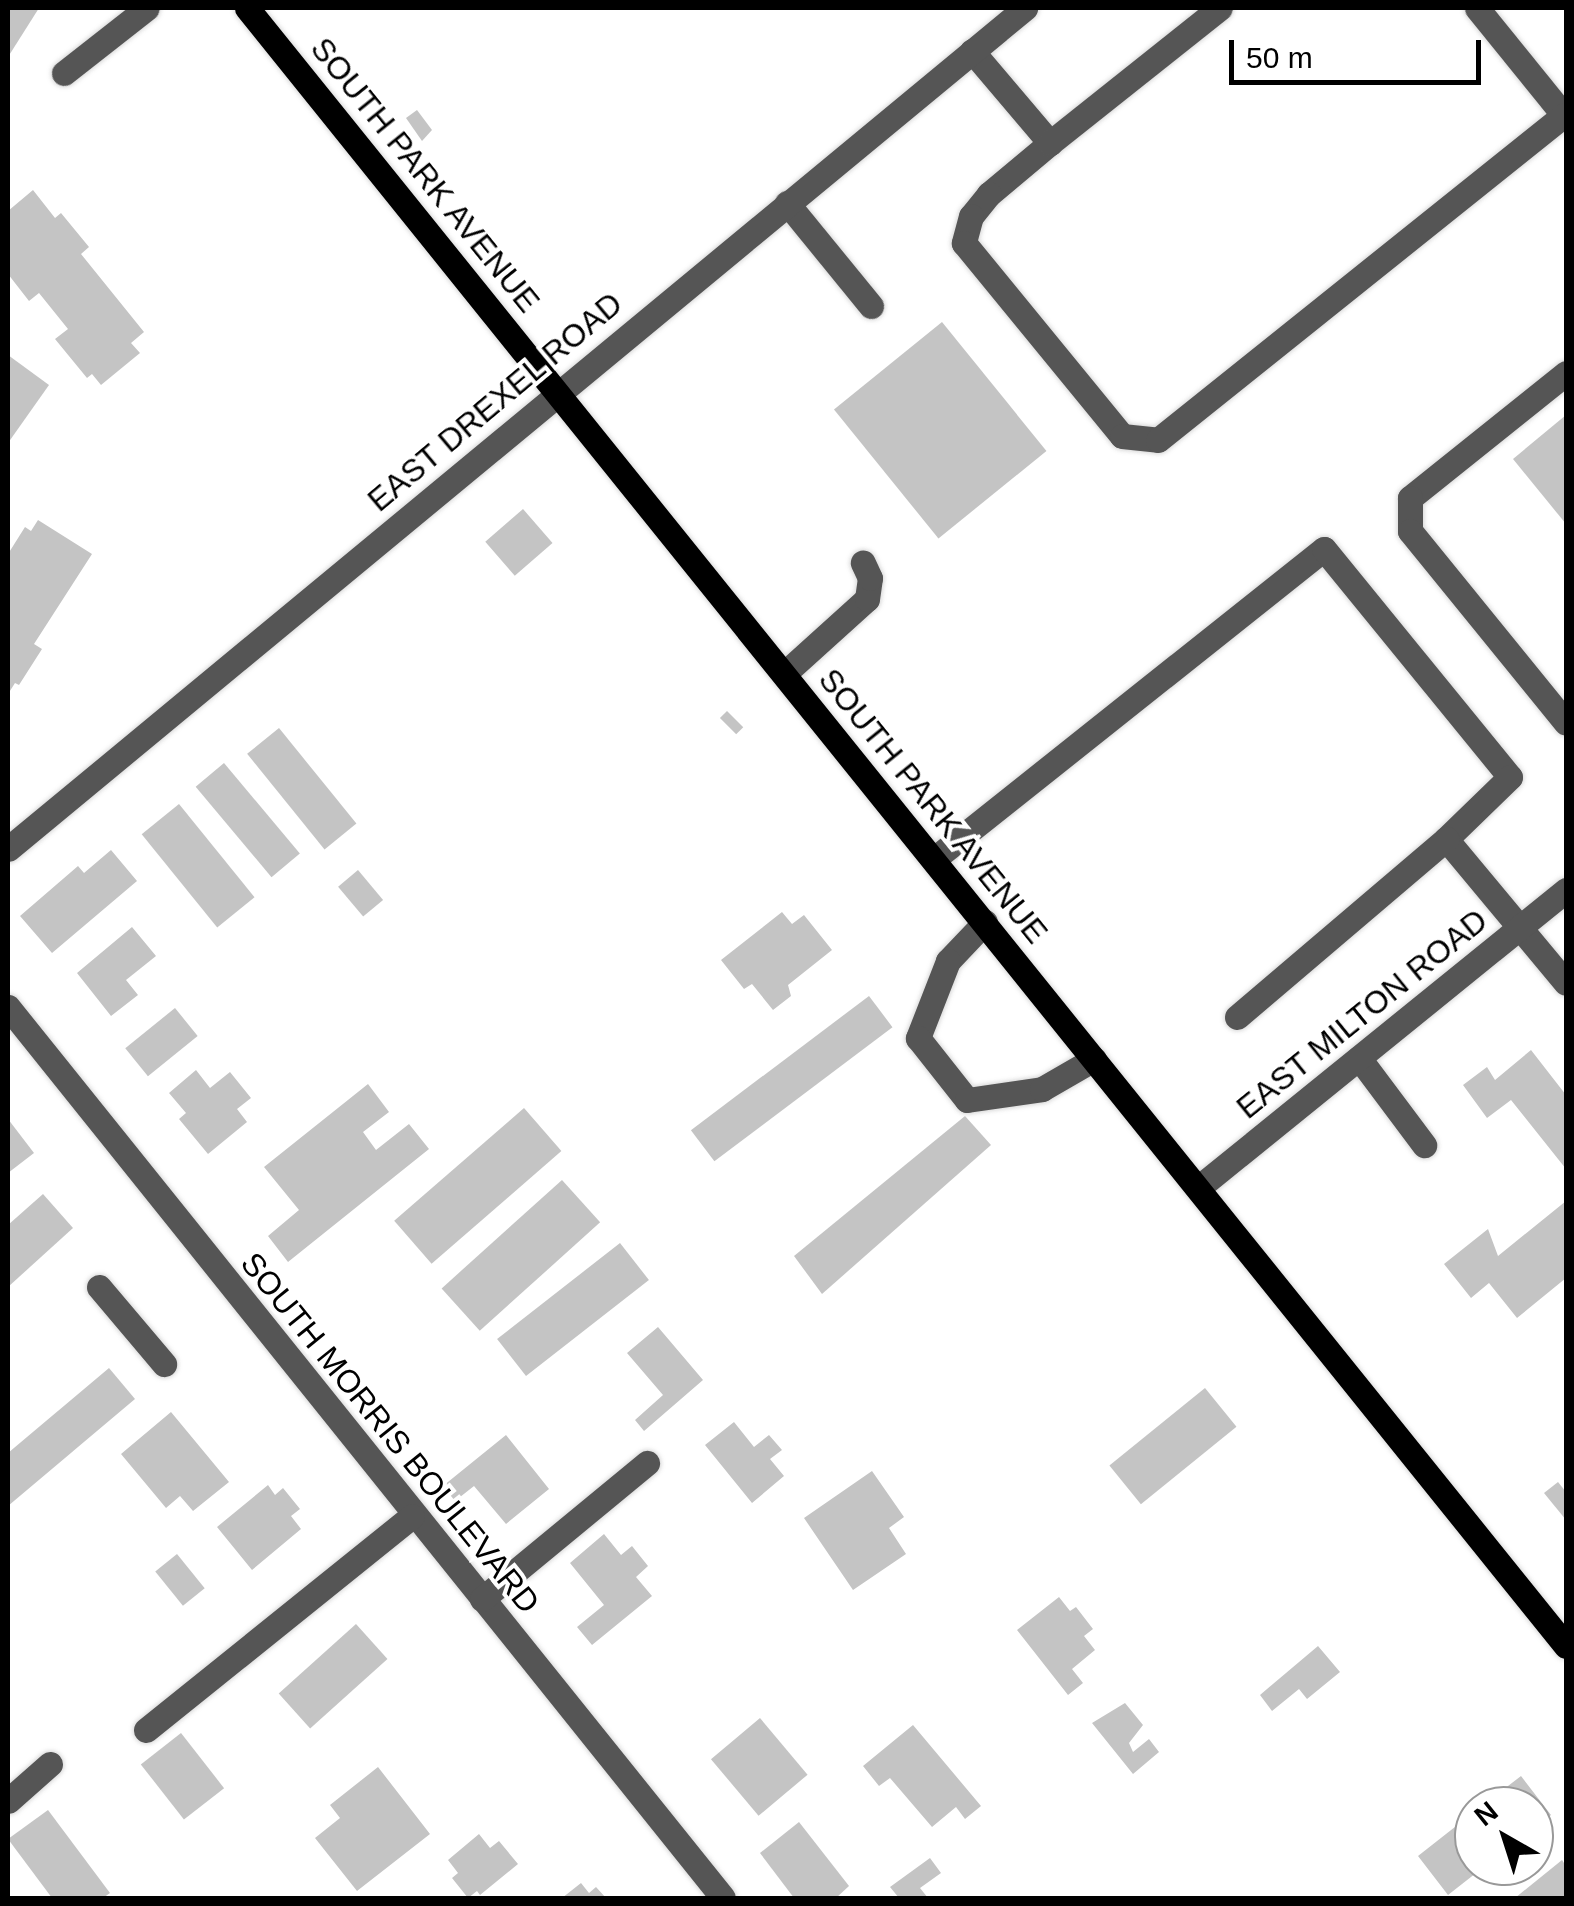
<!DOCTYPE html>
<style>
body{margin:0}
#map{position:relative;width:1574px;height:1906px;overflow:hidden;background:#fff;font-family:Helvetica,sans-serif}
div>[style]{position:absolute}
.building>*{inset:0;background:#c4c4c4;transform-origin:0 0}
.roads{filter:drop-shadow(0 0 2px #dbdbdb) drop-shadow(0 0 2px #dbdbdb)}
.minor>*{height:25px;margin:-12.5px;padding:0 12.5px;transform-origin:12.5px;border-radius:12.5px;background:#555}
.major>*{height:25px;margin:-12.5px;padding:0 12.5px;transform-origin:12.5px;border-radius:12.5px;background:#000}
span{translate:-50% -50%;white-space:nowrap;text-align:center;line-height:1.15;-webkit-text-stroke:8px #fff;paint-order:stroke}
.street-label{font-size:32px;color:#000}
.frame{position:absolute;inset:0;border:10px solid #000;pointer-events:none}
.north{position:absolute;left:1454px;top:1786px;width:100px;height:100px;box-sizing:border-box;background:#fff;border:2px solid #999;border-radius:50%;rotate:321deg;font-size:28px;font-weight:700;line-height:40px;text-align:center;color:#000}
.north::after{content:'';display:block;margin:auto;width:35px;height:45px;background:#000;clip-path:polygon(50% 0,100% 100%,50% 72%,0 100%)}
.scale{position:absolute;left:1229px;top:40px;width:252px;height:45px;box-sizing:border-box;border:5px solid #000;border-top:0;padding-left:12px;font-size:30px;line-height:35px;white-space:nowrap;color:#000;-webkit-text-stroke:8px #fff;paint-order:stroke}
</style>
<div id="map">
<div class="building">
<i style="clip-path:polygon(8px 8px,39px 8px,8px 57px)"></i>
<i style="clip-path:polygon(417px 110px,432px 130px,422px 141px,406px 118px)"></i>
<i style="clip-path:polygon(33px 190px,55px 218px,61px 213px,89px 247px,81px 254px,144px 332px,131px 343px,140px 353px,101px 385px,92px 374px,87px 378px,55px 339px,68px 329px,39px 293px,29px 301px,8px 274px,8px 211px)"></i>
<i style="left:942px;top:322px;width:166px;height:139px;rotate:51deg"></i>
<i style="clip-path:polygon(8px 355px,49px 385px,8px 443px)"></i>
<i style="clip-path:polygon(1566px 415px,1566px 524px,1513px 459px)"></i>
<i style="left:523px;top:509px;width:45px;height:50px;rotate:49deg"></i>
<i style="clip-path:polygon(38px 520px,92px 554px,34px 644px,42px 649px,19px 685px,15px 683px,8px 694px,8px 554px,25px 527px,31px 531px)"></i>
<i style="left:727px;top:711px;width:23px;height:10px;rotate:45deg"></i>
<i style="left:279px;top:728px;width:123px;height:41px;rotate:51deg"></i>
<i style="left:224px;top:763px;width:118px;height:37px;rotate:50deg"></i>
<i style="left:179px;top:804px;width:120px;height:48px;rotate:51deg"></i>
<i style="clip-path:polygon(111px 850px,137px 881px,52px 953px,20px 916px,78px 866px,84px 873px)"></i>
<i style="left:358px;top:870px;width:39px;height:26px;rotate:50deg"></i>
<i style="clip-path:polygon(782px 912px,792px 924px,804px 915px,832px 950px,788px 985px,791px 996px,773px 1010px,752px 984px,744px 989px,721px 960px)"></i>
<i style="clip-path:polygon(132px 927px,156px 956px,126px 980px,138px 995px,111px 1016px,77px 973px)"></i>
<i style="left:869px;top:996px;width:39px;height:223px;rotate:53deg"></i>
<i style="left:175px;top:1008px;width:36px;height:64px;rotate:51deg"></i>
<i style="clip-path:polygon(1531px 1050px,1566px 1095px,1566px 1169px,1511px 1100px,1487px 1118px,1463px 1085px,1487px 1067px,1495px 1080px)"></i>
<i style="clip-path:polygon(196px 1070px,210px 1088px,230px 1072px,251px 1098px,237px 1109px,247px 1122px,208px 1154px,179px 1119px,186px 1113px,169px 1093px)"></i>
<i style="clip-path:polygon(368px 1084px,389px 1112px,363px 1132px,376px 1150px,409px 1124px,429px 1149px,288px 1262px,268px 1236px,299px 1210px,264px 1167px)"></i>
<i style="left:524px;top:1108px;width:57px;height:172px;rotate:49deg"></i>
<i style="clip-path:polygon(965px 1116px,991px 1145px,822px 1294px,794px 1256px)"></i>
<i style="clip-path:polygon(8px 1119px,34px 1153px,8px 1173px)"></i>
<i style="left:562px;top:1180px;width:57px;height:162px;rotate:48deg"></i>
<i style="clip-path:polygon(43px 1194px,73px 1228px,8px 1287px,8px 1225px)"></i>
<i style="clip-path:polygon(1566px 1201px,1566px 1278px,1517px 1318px,1489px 1283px,1471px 1298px,1444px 1264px,1488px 1229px,1498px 1256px)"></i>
<i style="left:620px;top:1243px;width:47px;height:156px;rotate:52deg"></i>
<i style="clip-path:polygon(658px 1327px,703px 1380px,644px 1431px,635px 1420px,663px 1395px,627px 1353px)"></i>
<i style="clip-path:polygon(109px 1368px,135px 1399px,8px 1506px,8px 1453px)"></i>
<i style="left:1205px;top:1388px;width:50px;height:123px;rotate:51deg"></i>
<i style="clip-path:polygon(171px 1412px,229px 1482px,193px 1511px,180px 1496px,166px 1508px,121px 1454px)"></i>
<i style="clip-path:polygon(734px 1422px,754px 1447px,769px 1435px,782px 1450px,770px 1459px,784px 1476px,752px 1503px,705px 1445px)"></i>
<i style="clip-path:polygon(506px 1435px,549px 1489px,506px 1524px,474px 1486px,455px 1501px,443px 1486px)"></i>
<i style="clip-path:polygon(872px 1471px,904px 1517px,889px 1528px,906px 1554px,853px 1590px,804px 1518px)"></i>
<i style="clip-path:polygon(1558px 1482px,1566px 1492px,1566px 1520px,1544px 1493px)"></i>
<i style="clip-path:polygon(268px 1485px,275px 1495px,283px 1488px,300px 1509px,291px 1516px,301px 1529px,252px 1570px,217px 1527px)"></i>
<i style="clip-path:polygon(604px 1534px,621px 1555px,632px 1546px,648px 1566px,636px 1577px,652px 1596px,592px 1645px,577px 1627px,604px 1605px,570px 1563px)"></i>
<i style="left:177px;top:1554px;width:44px;height:28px;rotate:51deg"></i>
<i style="clip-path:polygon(1059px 1597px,1070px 1611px,1076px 1607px,1093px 1629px,1084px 1636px,1095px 1650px,1072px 1669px,1083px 1683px,1068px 1695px,1017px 1630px)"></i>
<i style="left:356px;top:1624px;width:47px;height:104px;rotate:48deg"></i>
<i style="clip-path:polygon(1318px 1646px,1340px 1672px,1307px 1699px,1299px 1689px,1272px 1711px,1260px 1695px)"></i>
<i style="clip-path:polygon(1125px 1703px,1143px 1725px,1129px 1743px,1133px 1752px,1149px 1739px,1159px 1752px,1133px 1774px,1092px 1723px)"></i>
<i style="left:760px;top:1718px;width:74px;height:64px;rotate:50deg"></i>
<i style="clip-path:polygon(913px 1725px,981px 1806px,965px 1819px,956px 1807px,932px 1827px,890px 1778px,879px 1786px,863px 1766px)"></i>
<i style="left:181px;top:1733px;width:70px;height:51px;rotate:52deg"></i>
<i style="clip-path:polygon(378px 1767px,430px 1834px,357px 1891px,315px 1838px,340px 1818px,330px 1805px)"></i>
<i style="clip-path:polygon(1521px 1776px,1551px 1815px,1534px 1828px,1534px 1806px,1482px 1806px)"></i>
<i style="clip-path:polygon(48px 1810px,110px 1893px,103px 1898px,52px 1898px,8px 1839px)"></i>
<i style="clip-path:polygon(1474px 1812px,1474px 1866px,1485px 1866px,1448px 1895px,1418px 1856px)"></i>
<i style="clip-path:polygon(799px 1822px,849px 1886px,836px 1898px,794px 1898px,760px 1853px)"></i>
<i style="clip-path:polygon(479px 1834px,490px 1848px,499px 1841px,518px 1864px,480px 1895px,477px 1891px,468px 1898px,452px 1878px,458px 1873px,448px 1860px)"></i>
<i style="clip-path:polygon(930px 1858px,941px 1873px,920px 1888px,928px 1898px,899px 1898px,890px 1887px)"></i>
<i style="clip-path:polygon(1562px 1860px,1566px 1866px,1566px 1898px,1515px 1898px)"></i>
<i style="clip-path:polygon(581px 1883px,589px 1893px,596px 1887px,606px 1898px,562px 1898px)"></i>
</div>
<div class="roads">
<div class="minor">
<i style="left:1477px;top:8px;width:141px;rotate:51deg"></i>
<i style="left:972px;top:51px;width:121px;rotate:49.7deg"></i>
<i style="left:1050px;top:143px;width:80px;rotate:140.1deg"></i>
<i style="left:989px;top:194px;width:28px;rotate:129deg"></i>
<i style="left:971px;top:216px;width:28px;rotate:105deg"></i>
<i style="left:964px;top:243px;width:249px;rotate:50.7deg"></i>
<i style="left:1122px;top:436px;width:36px;rotate:6deg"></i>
<i style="left:1158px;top:440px;width:520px;rotate:-38.68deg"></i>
<i style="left:64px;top:73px;width:105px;rotate:-38.1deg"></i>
<i style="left:1050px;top:143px;width:217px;rotate:-38.5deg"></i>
<i style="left:787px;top:203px;width:133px;rotate:50.8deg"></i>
<i style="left:1566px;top:373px;width:200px;rotate:141.3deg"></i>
<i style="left:1410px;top:498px;width:33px;rotate:90deg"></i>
<i style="left:1410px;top:531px;width:247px;rotate:50.9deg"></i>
<i style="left:785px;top:673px;width:110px;rotate:-42.1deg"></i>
<i style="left:867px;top:599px;width:21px;rotate:-82deg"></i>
<i style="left:870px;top:578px;width:17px;rotate:-115deg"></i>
<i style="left:8px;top:849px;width:1320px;rotate:-39.59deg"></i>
<i style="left:934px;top:859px;width:498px;rotate:-38.5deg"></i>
<i style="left:1324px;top:549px;width:294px;rotate:50.8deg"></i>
<i style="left:1510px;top:777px;width:89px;rotate:135.9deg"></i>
<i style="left:1446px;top:839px;width:187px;rotate:50.2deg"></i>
<i style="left:985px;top:922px;width:54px;rotate:133.5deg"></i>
<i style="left:948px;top:961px;width:83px;rotate:111.3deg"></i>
<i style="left:918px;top:1038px;width:79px;rotate:51.7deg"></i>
<i style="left:967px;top:1100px;width:76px;rotate:-8.3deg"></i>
<i style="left:1042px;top:1089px;width:60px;rotate:-30deg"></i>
<i style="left:8px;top:1007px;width:1142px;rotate:51.25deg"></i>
<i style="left:1237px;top:1017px;width:275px;rotate:-40.4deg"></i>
<i style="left:1359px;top:1058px;width:109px;rotate:53.2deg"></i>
<i style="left:1198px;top:1188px;width:474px;rotate:-39deg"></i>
<i style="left:99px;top:1287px;width:101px;rotate:49.8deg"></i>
<i style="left:482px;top:1599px;width:214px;rotate:-39.5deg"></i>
<i style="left:146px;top:1730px;width:341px;rotate:-38.8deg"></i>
<i style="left:8px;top:1801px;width:56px;rotate:-41.4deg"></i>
</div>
<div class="major">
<i style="left:247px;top:8px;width:2103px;rotate:51.16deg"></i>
</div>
</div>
<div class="street-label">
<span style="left:425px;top:175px;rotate:51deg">SOUTH PARK AVENUE</span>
<span style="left:495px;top:402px;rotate:-40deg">EAST DREXEL ROAD</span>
<span style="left:933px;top:806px;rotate:51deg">SOUTH PARK AVENUE</span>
<span style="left:1362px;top:1014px;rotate:-39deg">EAST MILTON ROAD</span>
<span style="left:390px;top:1433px;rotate:51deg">SOUTH MORRIS BOULEVARD</span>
</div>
<div class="frame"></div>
<div class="north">N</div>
<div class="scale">50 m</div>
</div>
